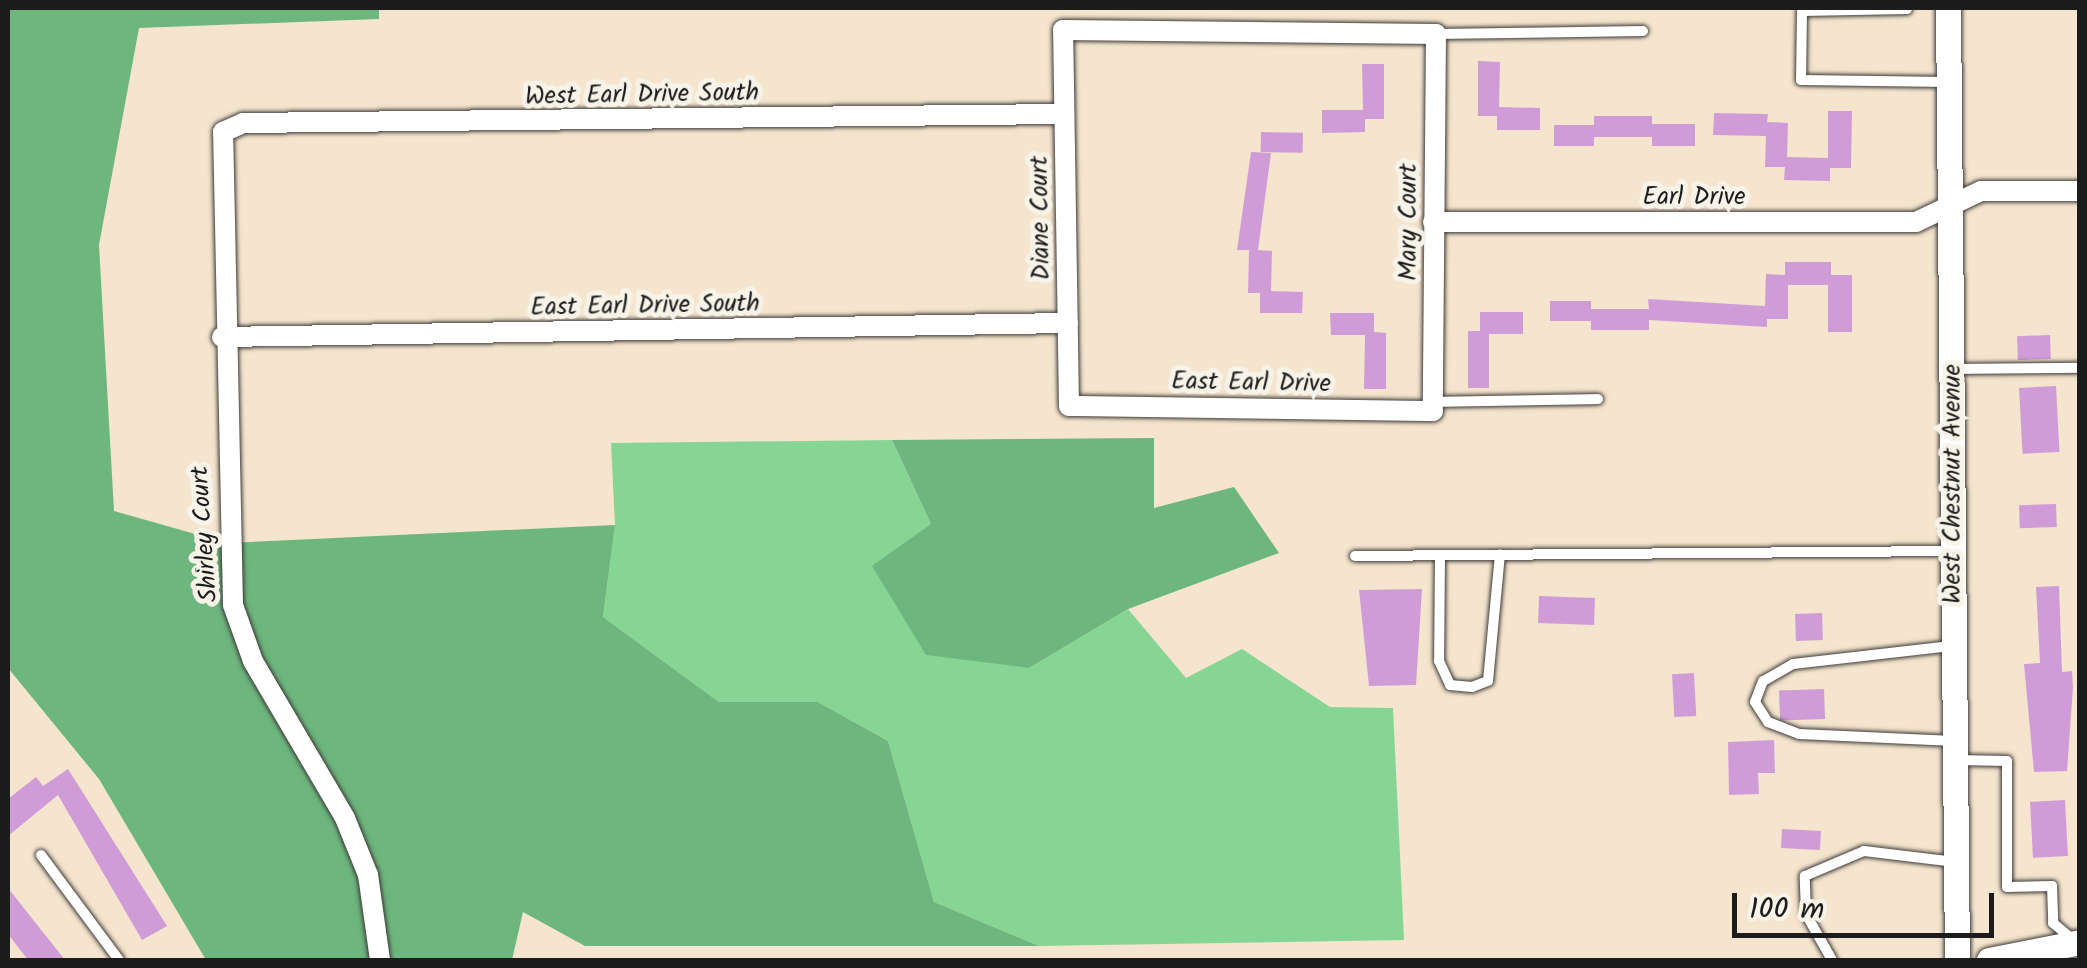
<!DOCTYPE html>
<style>
body{margin:0}
#map{position:relative;width:2087px;height:968px;overflow:hidden;background:#f5e5ce;font-family:Kalam,sans-serif}
div>[style]{position:absolute}
.green>*{inset:0;background:#87d594}
.forest>*{inset:0;background:#6db67e}
.building>*{inset:0;background:#cf9cd8;transform-origin:0 0}
.roads{filter:drop-shadow(0 0 2px #3d3a37) drop-shadow(0 0 2px #3d3a37)}
.service>*{height:10px;margin:-5px;padding:0 5px;transform-origin:5px;border-radius:5px;background:#fff}
.minor>*{height:20px;margin:-10px;padding:0 10px;transform-origin:10px;border-radius:10px;background:#fff}
.tertiary>*{height:25px;margin:-12.5px;padding:0 12.5px;transform-origin:12.5px;border-radius:12.5px;background:#fff}
span{translate:-50% -50%;white-space:nowrap;text-align:center;line-height:1.15;-webkit-text-stroke:10px #f7f3e8;paint-order:stroke}
.street-label{font-size:25px;color:#1c1c1c}
.frame{position:absolute;inset:0;border:10px solid #1c1c1c;pointer-events:none}
.scale{position:absolute;left:1732px;top:893px;width:262px;height:45px;box-sizing:border-box;border:5px solid #1c1c1c;border-top:0;padding-left:12px;font-size:30px;line-height:35px;white-space:nowrap;color:#1c1c1c;-webkit-text-stroke:8px #f7f3e8;paint-order:stroke}
</style>
<div id="map">
<div class="green">
<i style="clip-path:polygon(892px 440px,931px 524px,1029px 668px,1128px 609px,1186px 678px,1242px 649px,1330px 707px,1393px 708px,1404px 940px,1039px 946px,934px 902px,888px 741px,818px 702px,719px 702px,603px 617px,615px 525px,611px 443px)"></i>
</div>
<div class="forest">
<i style="clip-path:polygon(8px 8px,379px 8px,379px 19px,139px 28px,99px 245px,114px 511px,227px 543px,615px 525px,603px 617px,719px 702px,818px 702px,888px 741px,934px 902px,1039px 946px,585px 946px,523px 912px,512px 960px,206px 960px,99px 779px,8px 668px)"></i>
<i style="clip-path:polygon(1154px 438px,1154px 508px,1234px 487px,1279px 553px,1128px 609px,1029px 668px,926px 655px,872px 566px,931px 524px,892px 440px)"></i>
</div>
<div class="building">
<i style="clip-path:polygon(1478px 61px,1500px 62px,1499px 107px,1540px 108px,1540px 130px,1497px 130px,1497px 116px,1478px 116px)"></i>
<i style="clip-path:polygon(1362px 64px,1384px 64px,1384px 119px,1365px 119px,1365px 132px,1322px 133px,1322px 110px,1363px 110px)"></i>
<i style="clip-path:polygon(1828px 111px,1852px 111px,1851px 168px,1830px 168px,1830px 181px,1784px 180px,1785px 167px,1765px 167px,1766px 136px,1713px 135px,1714px 113px,1768px 114px,1767px 122px,1788px 123px,1787px 157px,1828px 158px)"></i>
<i style="left:1594px;top:116px;width:58px;height:21px"></i>
<i style="left:1695px;top:124px;width:22px;height:43px;rotate:90deg"></i>
<i style="left:1554px;top:125px;width:40px;height:21px"></i>
<i style="left:1261px;top:132px;width:42px;height:20px;rotate:1deg"></i>
<i style="clip-path:polygon(1251px 152px,1271px 153px,1258px 250px,1272px 251px,1271px 291px,1303px 292px,1302px 313px,1260px 313px,1260px 293px,1248px 293px,1249px 250px,1237px 250px)"></i>
<i style="clip-path:polygon(1785px 262px,1831px 262px,1831px 275px,1852px 275px,1852px 332px,1828px 332px,1828px 285px,1788px 285px,1788px 319px,1767px 319px,1767px 327px,1649px 320px,1649px 330px,1591px 330px,1591px 309px,1649px 309px,1648px 299px,1765px 306px,1766px 274px,1785px 275px)"></i>
<i style="left:1550px;top:301px;width:41px;height:20px"></i>
<i style="clip-path:polygon(1480px 312px,1523px 312px,1523px 334px,1489px 334px,1489px 388px,1468px 388px,1468px 331px,1480px 331px)"></i>
<i style="clip-path:polygon(1330px 313px,1374px 313px,1374px 332px,1386px 333px,1386px 389px,1364px 389px,1365px 335px,1331px 335px)"></i>
<i style="left:2050px;top:335px;width:24px;height:33px;rotate:88deg"></i>
<i style="left:2056px;top:386px;width:66px;height:37px;rotate:87deg"></i>
<i style="left:2056px;top:504px;width:23px;height:37px;rotate:88deg"></i>
<i style="clip-path:polygon(2059px 586px,2062px 672px,2072px 671px,2073px 687px,2067px 771px,2034px 772px,2024px 664px,2040px 663px,2036px 587px)"></i>
<i style="clip-path:polygon(1422px 589px,1416px 685px,1369px 686px,1359px 590px)"></i>
<i style="left:1595px;top:598px;width:27px;height:56px;rotate:92deg"></i>
<i style="left:1822px;top:613px;width:27px;height:27px;rotate:88deg"></i>
<i style="left:1694px;top:673px;width:43px;height:22px;rotate:87deg"></i>
<i style="left:1824px;top:689px;width:30px;height:45px;rotate:88deg"></i>
<i style="clip-path:polygon(1774px 740px,1775px 773px,1758px 773px,1759px 794px,1729px 795px,1728px 742px)"></i>
<i style="clip-path:polygon(68px 769px,167px 926px,142px 940px,58px 795px,8px 836px,8px 799px,36px 777px,43px 786px)"></i>
<i style="left:2065px;top:800px;width:56px;height:35px;rotate:87deg"></i>
<i style="left:1782px;top:829px;width:39px;height:19px;rotate:3deg"></i>
<i style="clip-path:polygon(8px 888px,65px 960px,28px 960px,8px 934px)"></i>
</div>
<div class="roads">
<div class="service">
<i style="left:1907px;top:9px;width:105px;rotate:178.9deg"></i>
<i style="left:1802px;top:11px;width:69px;rotate:90.8deg"></i>
<i style="left:1801px;top:80px;width:147px;rotate:0.8deg"></i>
<i style="left:1436px;top:34px;width:207px;rotate:-0.8deg"></i>
<i style="left:1953px;top:369px;width:127px;rotate:-0.5deg"></i>
<i style="left:1434px;top:402px;width:164px;rotate:-1deg"></i>
<i style="left:1355px;top:556px;width:597px;rotate:-0.48deg"></i>
<i style="left:1440px;top:556px;width:105px;rotate:90.5deg"></i>
<i style="left:1439px;top:661px;width:26px;rotate:65deg"></i>
<i style="left:1450px;top:685px;width:22px;rotate:5deg"></i>
<i style="left:1472px;top:687px;width:17px;rotate:-21deg"></i>
<i style="left:1488px;top:681px;width:127px;rotate:-84.6deg"></i>
<i style="left:1951px;top:646px;width:159px;rotate:173.5deg"></i>
<i style="left:1793px;top:664px;width:34px;rotate:150deg"></i>
<i style="left:1763px;top:681px;width:22px;rotate:111deg"></i>
<i style="left:1755px;top:702px;width:24px;rotate:57deg"></i>
<i style="left:1768px;top:722px;width:33px;rotate:21deg"></i>
<i style="left:1799px;top:734px;width:155px;rotate:2.6deg"></i>
<i style="left:1956px;top:760px;width:51px;rotate:1.1deg"></i>
<i style="left:2007px;top:761px;width:126px;rotate:90deg"></i>
<i style="left:2007px;top:887px;width:45px;rotate:-1.3deg"></i>
<i style="left:2052px;top:886px;width:37px;rotate:88deg"></i>
<i style="left:2053px;top:923px;width:25px;rotate:40deg"></i>
<i style="left:41px;top:855px;width:131px;rotate:53.4deg"></i>
<i style="left:1832px;top:960px;width:53px;rotate:-119.5deg"></i>
<i style="left:1806px;top:914px;width:38px;rotate:-92deg"></i>
<i style="left:1805px;top:876px;width:64px;rotate:-23deg"></i>
<i style="left:1864px;top:851px;width:92px;rotate:6.9deg"></i>
</div>
<div class="minor">
<i style="left:1063px;top:30px;width:373px;rotate:0.6deg"></i>
<i style="left:1436px;top:34px;width:377px;rotate:90.5deg"></i>
<i style="left:1433px;top:411px;width:364px;rotate:-179.2deg"></i>
<i style="left:1069px;top:406px;width:376px;rotate:-90.9deg"></i>
<i style="left:1433px;top:222px;width:483px"></i>
<i style="left:1916px;top:222px;width:72px;rotate:-25.5deg"></i>
<i style="left:1981px;top:191px;width:99px"></i>
<i style="left:222px;top:337px;width:846px;rotate:-0.95deg"></i>
<i style="left:380px;top:960px;width:86px;rotate:-98deg"></i>
<i style="left:368px;top:875px;width:61px;rotate:-112deg"></i>
<i style="left:345px;top:818px;width:182px;rotate:-120.4deg"></i>
<i style="left:253px;top:661px;width:59px;rotate:-109.7deg"></i>
<i style="left:233px;top:605px;width:473px;rotate:-91.2deg"></i>
<i style="left:223px;top:132px;width:22px;rotate:-24deg"></i>
<i style="left:243px;top:123px;width:821px;rotate:-0.63deg"></i>
</div>
<div class="tertiary">
<i style="left:1948px;top:8px;width:952px;rotate:89.46deg"></i>
<i style="left:1989px;top:960px;width:93px;rotate:-11.2deg"></i>
</div>
</div>
<div class="street-label">
<span style="left:642px;top:95px;rotate:-1deg">West Earl Drive South</span>
<span style="left:1694px;top:197px">Earl Drive</span>
<span style="left:1041px;top:218px;rotate:-91deg">Diane Court</span>
<span style="left:1409px;top:222px;rotate:-90deg">Mary Court</span>
<span style="left:645px;top:306px;rotate:-1deg">East Earl Drive South</span>
<span style="left:1251px;top:383px;rotate:1deg">East Earl Drive</span>
<span style="left:1953px;top:484px;rotate:-90deg">West Chestnut Avenue</span>
<span style="left:205px;top:534px;rotate:-94deg">Shirley Court</span>
</div>
<div class="frame"></div>
<div class="scale">100 m</div>
</div>
